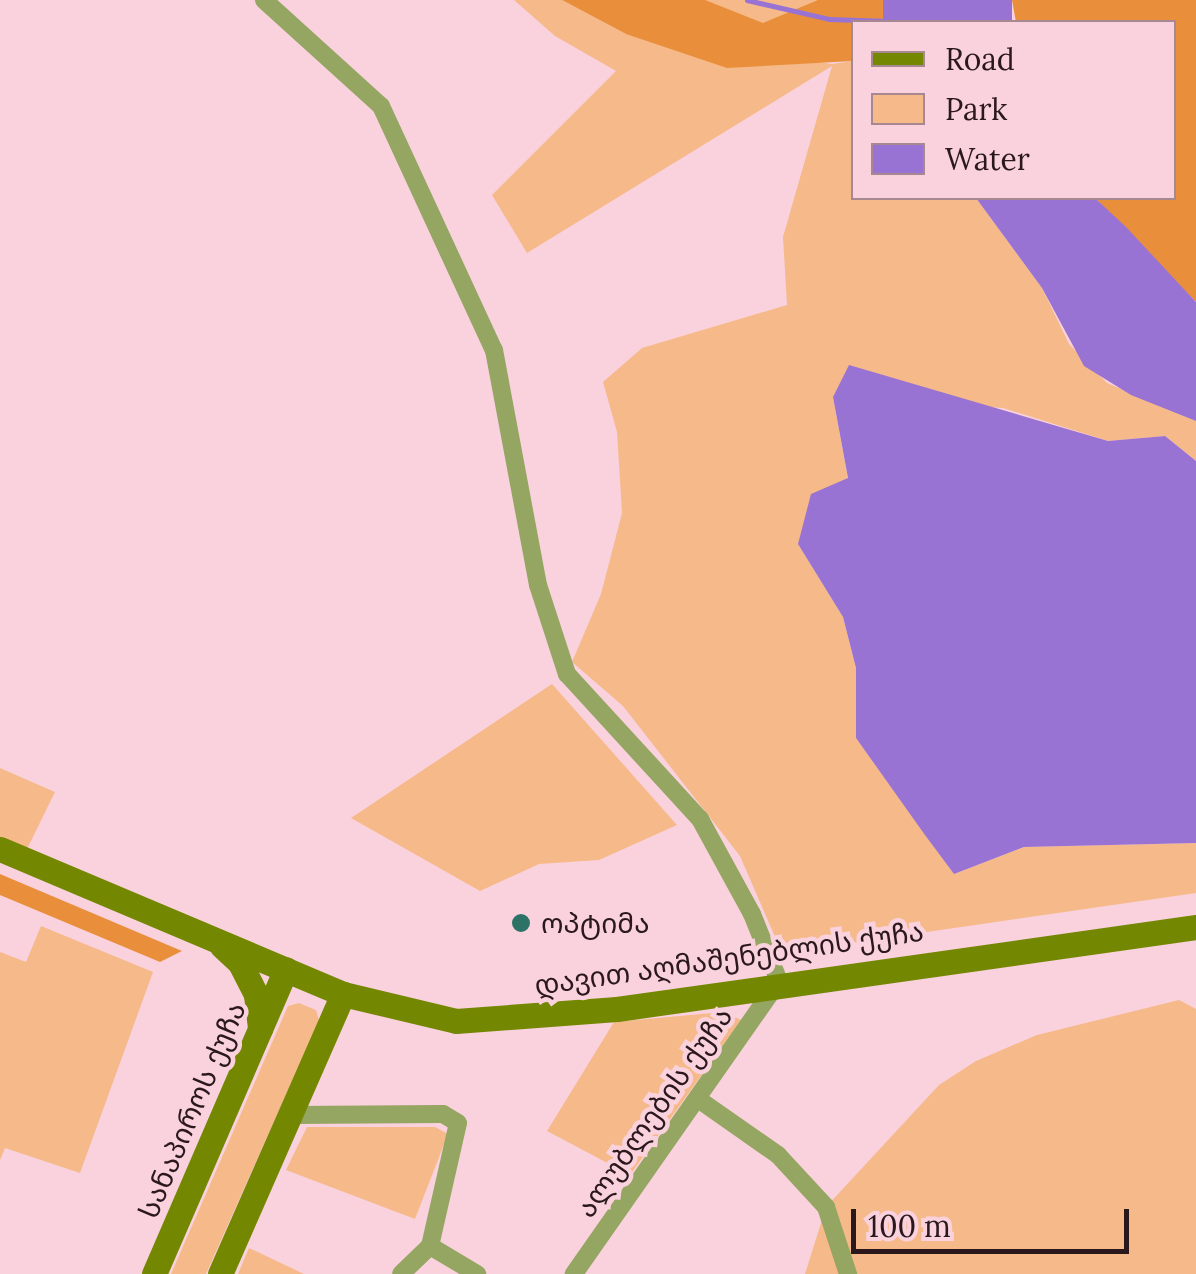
<!DOCTYPE html>
<meta charset="utf-8">
<style>
body{margin:0}
#map{position:relative;width:1196px;height:1274px;overflow:hidden;background:#fad2dd;font-family:Lora,"Noto Sans Georgian",serif}
div>[style]{position:absolute}
.green>*{inset:0;background:#f5b98a}
.forest>*{inset:0;background:#e98f3c}
.water>*{inset:0;background:#9873d3;transform-origin:0 0}
.stream>*{height:5px;margin:-2.5px;padding:0 2.5px;transform-origin:2.5px;border-radius:2.5px;background:#9873d3}
.minor>*{height:18px;margin:-9px;padding:0 9px;transform-origin:9px;border-radius:9px;background:#95a562}
.secondary>*{height:25px;margin:-12.5px;padding:0 12.5px;transform-origin:12.5px;border-radius:12.5px;background:#738700}
.dots>*{width:28px;height:28px;translate:-50% -50%;box-sizing:border-box;border:5px solid #fad2dd;border-radius:50%}
span{translate:-50% -50%;white-space:nowrap;text-align:center;line-height:1.15;-webkit-text-stroke:9px #fad2dd;paint-order:stroke}
.poi-label{font-size:28px;color:#2a181d}
.left{translate:0 -50%;text-align:left}
.street-label{font-size:28px;color:#2a181d}
.legend{position:absolute;left:851px;top:20px;width:325px;height:180px;box-sizing:border-box;background:#fad2dd;border:2px solid #a78890;margin:0;padding:12px 18px;list-style:none;font-size:30px;color:#2a181d}
.legend li{display:flex;align-items:center;gap:20px;height:50px}
.legend b{width:50px;border:2px solid #a78890}
.scale{position:absolute;left:851px;top:1209px;width:278px;height:45px;box-sizing:border-box;border:5px solid #2a181d;border-top:0;padding-left:12px;font-size:30px;line-height:35px;white-space:nowrap;color:#2a181d;-webkit-text-stroke:8px #fad2dd;paint-order:stroke}
</style>
<div id="map">
<div class="green">
<i style="clip-path:polygon(514px 0,562px 0,626px 34px,832px 64px,853px 61px,854px 198px,976px 198px,1042px 288px,1069px 344px,1107px 383px,1196px 421px,1196px 461px,1165px 436px,1108px 441px,1003px 408px,833px 397px,848px 479px,798px 544px,843px 617px,856px 668px,856px 738px,954px 874px,1024px 847px,1196px 843px,1196px 893px,782px 953px,740px 856px,623px 706px,572px 662px,601px 594px,622px 513px,617px 432px,603px 382px,642px 348px,787px 305px,783px 237px,832px 66px,527px 253px,492px 195px,616px 71px,555px 36px)"></i>
<i style="clip-path:polygon(621px 0,883px 0,890px 22px,854px 22px,853px 49px)"></i>
<i style="clip-path:polygon(552px 684px,677px 825px,599px 860px,539px 864px,480px 891px,351px 818px)"></i>
<i style="clip-path:polygon(0 768px,55px 792px,27px 849px,0 837px)"></i>
<i style="clip-path:polygon(41px 926px,153px 972px,80px 1173px,5px 1148px,0 1160px,0 952px,26px 962px)"></i>
<i style="clip-path:polygon(1179px 1000px,1196px 1009px,1196px 1274px,805px 1274px,826px 1207px,939px 1085px,976px 1061px,1037px 1035px)"></i>
<i style="clip-path:polygon(299px 1003px,316px 1010px,319px 1020px,206px 1274px,171px 1274px,288px 1006px)"></i>
<i style="clip-path:polygon(723px 1012px,741px 1020px,630px 1175px,547px 1131px,614px 1022px)"></i>
<i style="clip-path:polygon(307px 1127px,435px 1127px,448px 1134px,415px 1219px,286px 1170px)"></i>
<i style="clip-path:polygon(249px 1248px,304px 1274px,238px 1274px)"></i>
</div>
<div class="forest">
<i style="clip-path:polygon(562px 0,705px 0,763px 23px,818px 0,883px 0,890px 22px,854px 22px,853px 61px,727px 68px,626px 34px)"></i>
<i style="clip-path:polygon(1012px 0,1196px 0,1196px 302px,1095px 198px,1174px 198px,1174px 22px,1016px 22px)"></i>
<i style="clip-path:polygon(0 874px,182px 951px,160px 962px,0 895px)"></i>
</div>
<div class="water">
<i style="left:883px;top:0;width:129px;height:23px"></i>
<i style="clip-path:polygon(976px 198px,1095px 198px,1126px 227px,1196px 302px,1196px 421px,1131px 395px,1084px 366px,1042px 288px)"></i>
<i style="clip-path:polygon(849px 365px,1108px 441px,1165px 436px,1196px 461px,1196px 843px,1024px 847px,954px 874px,925px 835px,856px 738px,856px 668px,843px 617px,798px 544px,811px 494px,848px 478px,833px 397px)"></i>
</div>
<div class="stream">
<i style="left:747px;top:0;width:84px;rotate:13deg"></i>
<i style="left:829px;top:19px;width:61px;rotate:1.9deg"></i>
</div>
<div class="minor">
<i style="left:264px;top:0;width:158px;rotate:42.2deg"></i>
<i style="left:381px;top:106px;width:269px;rotate:65.2deg"></i>
<i style="left:494px;top:350px;width:239px;rotate:79.4deg"></i>
<i style="left:538px;top:585px;width:94px;rotate:72deg"></i>
<i style="left:567px;top:674px;width:197px;rotate:47.5deg"></i>
<i style="left:700px;top:819px;width:108px;rotate:61.3deg"></i>
<i style="left:752px;top:914px;width:72px;rotate:68.1deg"></i>
<i style="left:779px;top:981px;width:358px;rotate:125deg"></i>
<i style="left:698px;top:1099px;width:98px;rotate:35deg"></i>
<i style="left:778px;top:1155px;width:71px;rotate:47.3deg"></i>
<i style="left:826px;top:1207px;width:71px;rotate:71.8deg"></i>
<i style="left:290px;top:1115px;width:153px;rotate:-0.4deg"></i>
<i style="left:443px;top:1114px;width:17px;rotate:31deg"></i>
<i style="left:458px;top:1123px;width:126px;rotate:102.8deg"></i>
<i style="left:430px;top:1246px;width:40px;rotate:136deg"></i>
<i style="left:430px;top:1246px;width:55px;rotate:30.8deg"></i>
</div>
<div class="secondary">
<i style="left:0;top:849px;width:372px;rotate:22.9deg"></i>
<i style="left:343px;top:994px;width:116px;rotate:13.4deg"></i>
<i style="left:456px;top:1021px;width:161px;rotate:-4.3deg"></i>
<i style="left:617px;top:1009px;width:585px;rotate:-8.06deg"></i>
<i style="left:222px;top:946px;width:25px;rotate:43deg"></i>
<i style="left:240px;top:963px;width:36px;rotate:63deg"></i>
<i style="left:256px;top:995px;width:34px;rotate:83deg"></i>
<i style="left:154px;top:1274px;width:332px;rotate:-66.6deg"></i>
<i style="left:220px;top:1274px;width:306px;rotate:-66.3deg"></i>
</div>
<div class="dots">
<i style="left:521px;top:923px;background:#2d7266"></i>
</div>
<div class="poi-label">
<span class="left" style="left:541px;top:923px">ოპტიმა</span>
</div>
<div class="street-label">
<span style="left:729px;top:958px;rotate:-8deg">დავით აღმაშენებლის ქუჩა</span>
<span style="left:192px;top:1110px;rotate:-67deg">სანაპიროს ქუჩა</span>
<span style="left:654px;top:1112px;rotate:-55deg">ალუბლების ქუჩა</span>
</div>
<ul class="legend">
<li><b style="height:12px;background:#738700"></b>Road</li>
<li><b style="height:28px;background:#f5b98a"></b>Park</li>
<li><b style="height:28px;background:#9873d3"></b>Water</li>
</ul>
<div class="scale">100 m</div>
</div>
